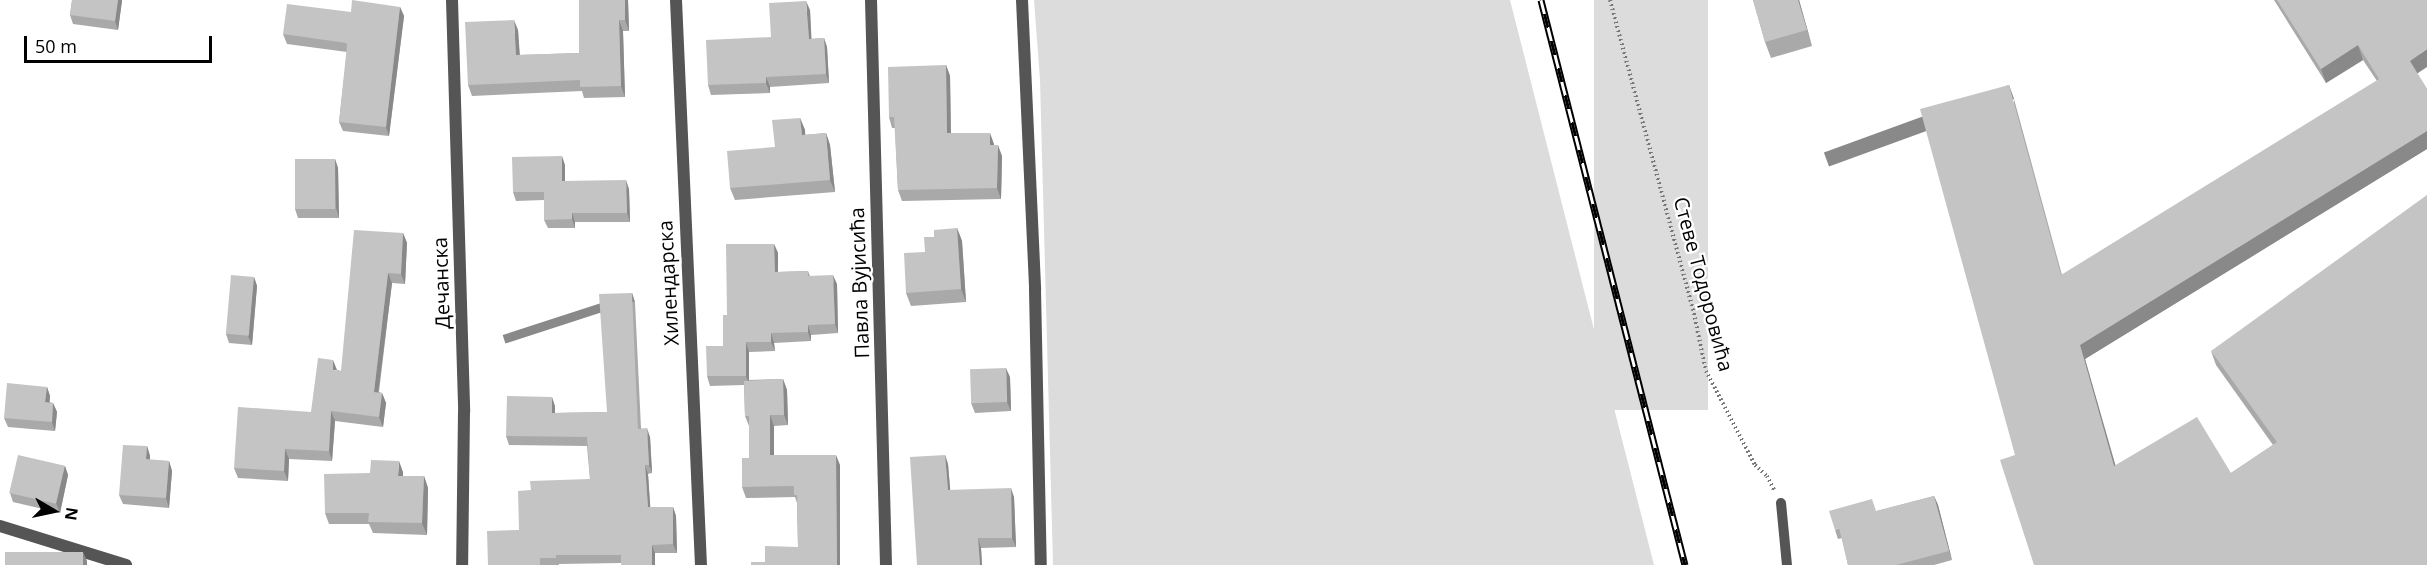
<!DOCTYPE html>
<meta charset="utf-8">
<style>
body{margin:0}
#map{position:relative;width:2427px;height:565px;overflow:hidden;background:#fff;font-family:"Open Sans",sans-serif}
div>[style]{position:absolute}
.green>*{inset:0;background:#dcdcdc;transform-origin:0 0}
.path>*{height:4px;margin-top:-2px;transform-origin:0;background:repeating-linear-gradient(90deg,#777 0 1.5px,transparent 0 4.5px)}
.service>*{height:10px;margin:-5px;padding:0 5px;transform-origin:5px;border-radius:5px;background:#555}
.minor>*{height:12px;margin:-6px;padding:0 6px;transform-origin:6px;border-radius:6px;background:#555}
.rail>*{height:7px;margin-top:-3.5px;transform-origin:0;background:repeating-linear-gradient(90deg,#fff 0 14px,#000 0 28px);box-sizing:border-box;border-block:2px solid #000}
.wall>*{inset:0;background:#a9a9a9}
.shaded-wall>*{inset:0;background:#898989;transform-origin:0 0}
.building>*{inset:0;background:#c4c4c4;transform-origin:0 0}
span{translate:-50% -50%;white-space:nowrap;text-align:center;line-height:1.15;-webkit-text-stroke:4.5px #fff;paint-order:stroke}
.street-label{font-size:20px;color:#000}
.north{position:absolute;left:24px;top:481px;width:60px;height:60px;-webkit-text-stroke:4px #fff;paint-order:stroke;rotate:99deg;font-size:16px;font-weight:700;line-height:24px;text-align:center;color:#000}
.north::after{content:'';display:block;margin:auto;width:21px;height:27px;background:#000;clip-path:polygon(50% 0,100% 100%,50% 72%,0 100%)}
.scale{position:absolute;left:24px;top:36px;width:188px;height:27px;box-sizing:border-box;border:3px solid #000;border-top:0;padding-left:8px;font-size:18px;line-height:21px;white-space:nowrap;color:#000;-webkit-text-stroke:4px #fff;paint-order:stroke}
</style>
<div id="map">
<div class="green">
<i style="clip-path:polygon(1034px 0,1510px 0,1654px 565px,1053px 565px,1040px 80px)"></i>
<i style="left:1594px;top:0;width:114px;height:410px"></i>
</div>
<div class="path">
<i style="left:1610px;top:0;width:320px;rotate:75deg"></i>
<i style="left:1693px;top:309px;width:63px;rotate:78.2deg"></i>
<i style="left:1706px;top:371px;width:106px;rotate:62.5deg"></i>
<i style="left:1755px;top:465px;width:16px;rotate:43deg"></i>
<i style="left:1767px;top:476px;width:16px;rotate:63deg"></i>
</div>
<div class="service">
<i style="left:1781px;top:503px;width:62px;rotate:84.5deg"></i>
</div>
<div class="minor">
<i style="left:452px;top:0;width:412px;rotate:88.3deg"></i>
<i style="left:464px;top:412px;width:153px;rotate:90.7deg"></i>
<i style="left:676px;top:0;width:566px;rotate:87.47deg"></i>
<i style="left:871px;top:0;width:565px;rotate:88.48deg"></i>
<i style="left:1022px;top:0;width:290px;rotate:87.4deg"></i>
<i style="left:1035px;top:290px;width:275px;rotate:88.8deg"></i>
<i style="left:0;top:526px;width:132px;rotate:17.2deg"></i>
</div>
<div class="rail">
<i style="left:1541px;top:0;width:583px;rotate:75.7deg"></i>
</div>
<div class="wall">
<i style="clip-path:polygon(72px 0,122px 0,118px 30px,73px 24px,70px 15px)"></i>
<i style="clip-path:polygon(628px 0,629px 31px,623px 31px,625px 97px,584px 98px,582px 91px,472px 96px,468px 85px,518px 30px,520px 55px,579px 53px)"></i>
<i style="clip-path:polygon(1753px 0,1799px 0,1812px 46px,1771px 58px,1765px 42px)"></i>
<i style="clip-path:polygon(2274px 0,2427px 0,2417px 73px,2427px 89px,2427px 149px,2085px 359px,2115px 466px,2231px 473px,2273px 445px,2216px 365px,2211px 351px,2427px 565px,2015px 455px,2014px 99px,2062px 275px,2377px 81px,2363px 60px,2326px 83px)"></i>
<i style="clip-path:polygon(400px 7px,404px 16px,389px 136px,343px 131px,339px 122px,347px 52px,287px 44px,283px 34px)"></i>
<i style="clip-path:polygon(810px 10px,811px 39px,824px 38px,827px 47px,829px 83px,770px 87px,770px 93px,711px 95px,708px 85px,771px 37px)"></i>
<i style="clip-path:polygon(946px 65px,950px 76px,951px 133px,994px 145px,1002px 156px,1001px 199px,902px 201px,898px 190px,895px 128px,892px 128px,889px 117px)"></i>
<i style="clip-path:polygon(800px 118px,805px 130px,805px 135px,826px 133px,830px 145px,835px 192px,735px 200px,730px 188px,775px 147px)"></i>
<i style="clip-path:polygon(335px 159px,338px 168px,339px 218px,298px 218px,295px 209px)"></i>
<i style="clip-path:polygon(565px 165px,565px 181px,629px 189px,630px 222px,575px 222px,575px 228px,548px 228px,544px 220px,544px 200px,516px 201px,513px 192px)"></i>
<i style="clip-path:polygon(957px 228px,962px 241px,966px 302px,911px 306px,906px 293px,925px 252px,934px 237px)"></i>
<i style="clip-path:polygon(403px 233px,407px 243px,405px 284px,392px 283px,379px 392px,382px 393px,386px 403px,383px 427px,335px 421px,332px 461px,289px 459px,288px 481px,238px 478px,234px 468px,311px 412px,337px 370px,341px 371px)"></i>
<i style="clip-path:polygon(774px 244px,778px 253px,778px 272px,808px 271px,810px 276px,837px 284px,838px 333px,811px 335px,811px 341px,774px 343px,775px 351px,749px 352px,749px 380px,783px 379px,787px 390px,788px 425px,774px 426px,774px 455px,840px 465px,840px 565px,765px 562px,798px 547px,797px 503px,795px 497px,746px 498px,742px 487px,749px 458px,749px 426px,745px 416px,744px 385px,710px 386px,707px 376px,723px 346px,727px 315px)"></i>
<i style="clip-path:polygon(254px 277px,257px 286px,252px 345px,229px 343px,226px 334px)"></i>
<i style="clip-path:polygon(632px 293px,635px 302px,641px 428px,650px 437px,652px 473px,648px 474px,650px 507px,673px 507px,676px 516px,677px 553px,655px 553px,621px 563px,559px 564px,559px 565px,488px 565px,519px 530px,531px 490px,590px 479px,587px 446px,509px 445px,506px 436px,555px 406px,555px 413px,607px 412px)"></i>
<i style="clip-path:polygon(1010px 377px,1011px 411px,975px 413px,971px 403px)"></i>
<i style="clip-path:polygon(47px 387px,50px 396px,49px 402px,53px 403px,57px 412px,55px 431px,8px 427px,4px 418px)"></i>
<i style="clip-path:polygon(147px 446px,150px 456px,150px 460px,169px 461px,172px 471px,169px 508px,123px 504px,119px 495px)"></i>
<i style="clip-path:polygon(945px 455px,948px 464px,950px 490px,1014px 497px,1016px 547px,981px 548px,982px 565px,917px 565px)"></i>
<i style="clip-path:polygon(65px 466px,68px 475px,60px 513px,13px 502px,10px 493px)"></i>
<i style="clip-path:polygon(403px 472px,403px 476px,424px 476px,428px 488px,427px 535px,373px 533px,369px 524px,329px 524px,325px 513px)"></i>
<i style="clip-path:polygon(1934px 496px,1938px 505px,1952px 560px,1934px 565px,1848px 565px,1842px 538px,1838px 539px,1835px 530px,1877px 511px)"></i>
</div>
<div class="shaded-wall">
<i style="clip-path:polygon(118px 0,122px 0,122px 1px,118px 30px,115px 21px)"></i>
<i style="clip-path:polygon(625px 0,628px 0,629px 31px,625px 20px)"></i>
<i style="clip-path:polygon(1798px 0,1799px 0,1812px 46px,1807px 30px)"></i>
<i style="clip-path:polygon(806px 1px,810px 10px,812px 48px,809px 39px)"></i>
<i style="clip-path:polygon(400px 7px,404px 16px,389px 136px,386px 127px)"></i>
<i style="clip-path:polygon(514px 20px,518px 30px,520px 65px,516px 55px)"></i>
<i style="clip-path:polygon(619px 20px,623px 31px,625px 97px,621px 86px)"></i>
<i style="clip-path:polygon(824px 38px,827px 47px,829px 83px,826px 74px)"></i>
<i style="clip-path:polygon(2358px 45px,2363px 60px,2326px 83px,2321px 69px)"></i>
<i style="clip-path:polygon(2427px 49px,2427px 67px,2415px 75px,2410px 61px)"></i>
<i style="clip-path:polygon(946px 65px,950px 76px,951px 144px,947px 133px)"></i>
<i style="clip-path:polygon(766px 77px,770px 87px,770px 93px,766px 83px)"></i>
<i style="left:2009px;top:85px;width:15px;height:197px;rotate:70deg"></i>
<i style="clip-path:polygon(800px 118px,805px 130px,806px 147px,802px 135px)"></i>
<i style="clip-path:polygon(2427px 131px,2427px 149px,2085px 359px,2120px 481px,2114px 466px,2080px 345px)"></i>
<i style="clip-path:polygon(826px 133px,830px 145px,835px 192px,830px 180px)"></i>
<i style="clip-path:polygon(990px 133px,994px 144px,994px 156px,990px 145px)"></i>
<i style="clip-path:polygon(998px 145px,1002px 156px,1001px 199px,997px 188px)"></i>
<i style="clip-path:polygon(562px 156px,565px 165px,565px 189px,562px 181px)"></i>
<i style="clip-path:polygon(335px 159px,338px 168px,339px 218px,336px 208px)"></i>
<i style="clip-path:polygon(626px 180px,629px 189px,630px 222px,627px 213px)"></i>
<i style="clip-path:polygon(572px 213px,575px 222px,575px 228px,572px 219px)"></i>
<i style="clip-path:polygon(957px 228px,962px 241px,966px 302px,961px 289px)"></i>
<i style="clip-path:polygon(403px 233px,407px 243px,405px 284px,401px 274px)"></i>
<i style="clip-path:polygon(774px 244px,778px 253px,778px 281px,775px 272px)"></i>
<i style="clip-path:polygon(388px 273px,392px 283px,377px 402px,374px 392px)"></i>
<i style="clip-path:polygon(833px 275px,837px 284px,838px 333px,835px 324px)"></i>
<i style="clip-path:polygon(254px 277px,257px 286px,252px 345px,248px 336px)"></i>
<i style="left:632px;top:293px;width:9px;height:136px;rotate:72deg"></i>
<i style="clip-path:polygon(808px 325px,811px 335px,811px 341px,808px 332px)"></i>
<i style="clip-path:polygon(771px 333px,774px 343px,775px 351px,771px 342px)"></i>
<i style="clip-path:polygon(746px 342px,749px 352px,749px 385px,746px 376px)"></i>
<i style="clip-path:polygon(333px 360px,337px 370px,333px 370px)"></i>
<i style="clip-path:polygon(1006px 368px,1010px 377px,1011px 411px,1007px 402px)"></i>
<i style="clip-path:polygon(783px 379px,787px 390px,788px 425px,784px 415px)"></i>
<i style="clip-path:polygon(47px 387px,50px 396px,49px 411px,45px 402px)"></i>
<i style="clip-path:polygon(382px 393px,386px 403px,383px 427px,379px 417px)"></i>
<i style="clip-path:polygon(552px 397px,555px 406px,555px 422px,552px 413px)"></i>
<i style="clip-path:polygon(53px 403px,57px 412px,55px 431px,52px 422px)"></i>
<i style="clip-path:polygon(331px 411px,335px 421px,332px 461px,329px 451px)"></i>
<i style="clip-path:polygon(770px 415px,774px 426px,774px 466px,770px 455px)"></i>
<i style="clip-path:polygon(647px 428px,650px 437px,652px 473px,649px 465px)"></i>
<i style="clip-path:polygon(147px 446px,150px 456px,149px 469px,146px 459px)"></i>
<i style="clip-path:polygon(285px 449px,289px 459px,288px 481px,284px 471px)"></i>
<i style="clip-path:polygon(836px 455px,840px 465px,840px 565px,837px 565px)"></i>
<i style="clip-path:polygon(945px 455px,948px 464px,951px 499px,948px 490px)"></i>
<i style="clip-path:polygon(169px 461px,172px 471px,169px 508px,166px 498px)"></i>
<i style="clip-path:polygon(399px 461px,403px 472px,403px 487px,398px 476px)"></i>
<i style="clip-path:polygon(645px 465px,648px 474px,651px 516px,648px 507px)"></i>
<i style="clip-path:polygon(65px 466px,68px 475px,60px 513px,56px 503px)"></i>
<i style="clip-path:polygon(424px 476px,428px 488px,427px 535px,422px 523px)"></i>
<i style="clip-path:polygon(1011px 488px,1014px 497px,1016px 547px,1012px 538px)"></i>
<i style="clip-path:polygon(1934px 496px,1938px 505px,1952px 560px,1949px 551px)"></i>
<i style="clip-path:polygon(673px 507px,676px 516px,677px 553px,673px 544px)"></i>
<i style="clip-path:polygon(978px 538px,981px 548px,982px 565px,980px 565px)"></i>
<i style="clip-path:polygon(652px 545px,655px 553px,655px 565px,652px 565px)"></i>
<i style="clip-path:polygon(83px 552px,87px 561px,87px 565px,83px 565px)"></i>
</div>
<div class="building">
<i style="clip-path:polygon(72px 0,118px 0,115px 21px,70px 15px)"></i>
<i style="clip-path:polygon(352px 0,400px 7px,386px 127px,339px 122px,347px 45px,346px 43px,283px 34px,287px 4px,351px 12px)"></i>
<i style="clip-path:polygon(579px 0,625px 0,625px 20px,619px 20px,621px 86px,580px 87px,580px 80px,468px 85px,465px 22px,514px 20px,516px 55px,579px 53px)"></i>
<i style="clip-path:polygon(1753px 0,1798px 0,1807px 30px,1765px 42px)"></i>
<i style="clip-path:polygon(2277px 0,2427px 0,2427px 49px,2410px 61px,2427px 89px,2427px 131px,2080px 345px,2114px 466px,2197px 417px,2231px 473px,2277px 442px,2211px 351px,2427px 195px,2427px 565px,2034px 565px,2000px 460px,2015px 455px,1920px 109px,2009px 85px,2061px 275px,2379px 79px,2358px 45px,2321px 69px)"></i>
<i style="clip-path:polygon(806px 1px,809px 39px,824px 38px,826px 74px,766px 77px,766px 83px,708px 85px,706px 40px,771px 37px,769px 3px)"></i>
<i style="clip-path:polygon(946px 65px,947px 133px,990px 133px,990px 145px,998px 145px,997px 188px,898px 190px,894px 117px,889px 117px,888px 67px)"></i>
<i style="clip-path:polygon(800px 118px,802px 135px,826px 133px,830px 180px,730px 188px,727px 151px,775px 147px,772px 120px)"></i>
<i style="clip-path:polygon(562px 156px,562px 181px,626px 180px,627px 213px,572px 213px,572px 219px,544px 220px,544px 192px,513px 192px,512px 157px)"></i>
<i style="left:295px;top:159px;width:40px;height:50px"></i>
<i style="clip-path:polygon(957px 228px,961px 289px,906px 293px,904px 253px,925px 252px,924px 237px,934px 237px,934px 230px)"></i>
<i style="clip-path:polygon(354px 230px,403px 233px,401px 274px,388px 273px,374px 392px,382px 393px,379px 417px,331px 411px,329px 451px,285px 449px,284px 471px,234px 468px,238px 407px,311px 412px,318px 358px,333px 360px,333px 370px,341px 371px)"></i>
<i style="clip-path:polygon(726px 244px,774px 244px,775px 272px,808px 271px,808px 276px,833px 275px,835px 324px,808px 325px,808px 332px,771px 333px,771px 342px,746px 342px,746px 376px,707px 376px,706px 346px,723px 346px,723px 315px,727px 315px)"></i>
<i style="left:231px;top:275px;width:23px;height:59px;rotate:5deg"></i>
<i style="clip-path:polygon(632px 293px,638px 429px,647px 428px,649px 465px,645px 465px,648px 507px,673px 507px,673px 544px,652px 545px,652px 565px,621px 565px,621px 555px,556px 555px,556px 558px,540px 558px,540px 565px,488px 565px,487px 531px,519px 530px,518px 491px,531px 490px,530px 481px,590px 479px,587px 437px,506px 436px,507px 396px,552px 397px,552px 413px,607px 412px,599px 294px)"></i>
<i style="left:1006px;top:368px;width:34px;height:36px;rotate:88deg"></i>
<i style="clip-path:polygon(783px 379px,784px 415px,770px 415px,770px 455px,836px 455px,837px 565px,751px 565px,751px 562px,765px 562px,765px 546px,798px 547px,797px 495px,794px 495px,794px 486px,742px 487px,742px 458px,749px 458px,749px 416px,745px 416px,744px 381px)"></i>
<i style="clip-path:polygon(7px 383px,47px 387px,45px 402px,53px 403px,52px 422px,4px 418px)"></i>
<i style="clip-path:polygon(123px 445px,147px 446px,146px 459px,169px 461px,166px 498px,119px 495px)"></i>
<i style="left:18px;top:455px;width:48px;height:39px;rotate:13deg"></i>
<i style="clip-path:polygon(945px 455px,948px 490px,1011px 488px,1012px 538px,978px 538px,980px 565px,917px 565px,910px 457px)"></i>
<i style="clip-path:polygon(371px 460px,399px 461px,398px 476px,424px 476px,422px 523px,368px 522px,369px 513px,325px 513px,324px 474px,370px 473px)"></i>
<i style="clip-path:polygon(1934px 496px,1949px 551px,1896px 565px,1848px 565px,1839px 528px,1835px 530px,1829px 511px,1872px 499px,1876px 511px)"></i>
<i style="left:83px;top:552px;width:13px;height:78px;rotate:90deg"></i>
</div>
<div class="street-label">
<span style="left:441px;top:283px;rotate:-92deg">Дечанска</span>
<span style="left:668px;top:283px;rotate:-93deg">Хилендарска</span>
<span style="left:859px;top:283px;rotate:-92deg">Павла Вујисића</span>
<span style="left:1704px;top:284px;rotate:75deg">Стеве Тодоровића</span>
</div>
<div class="north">N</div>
<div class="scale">50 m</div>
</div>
